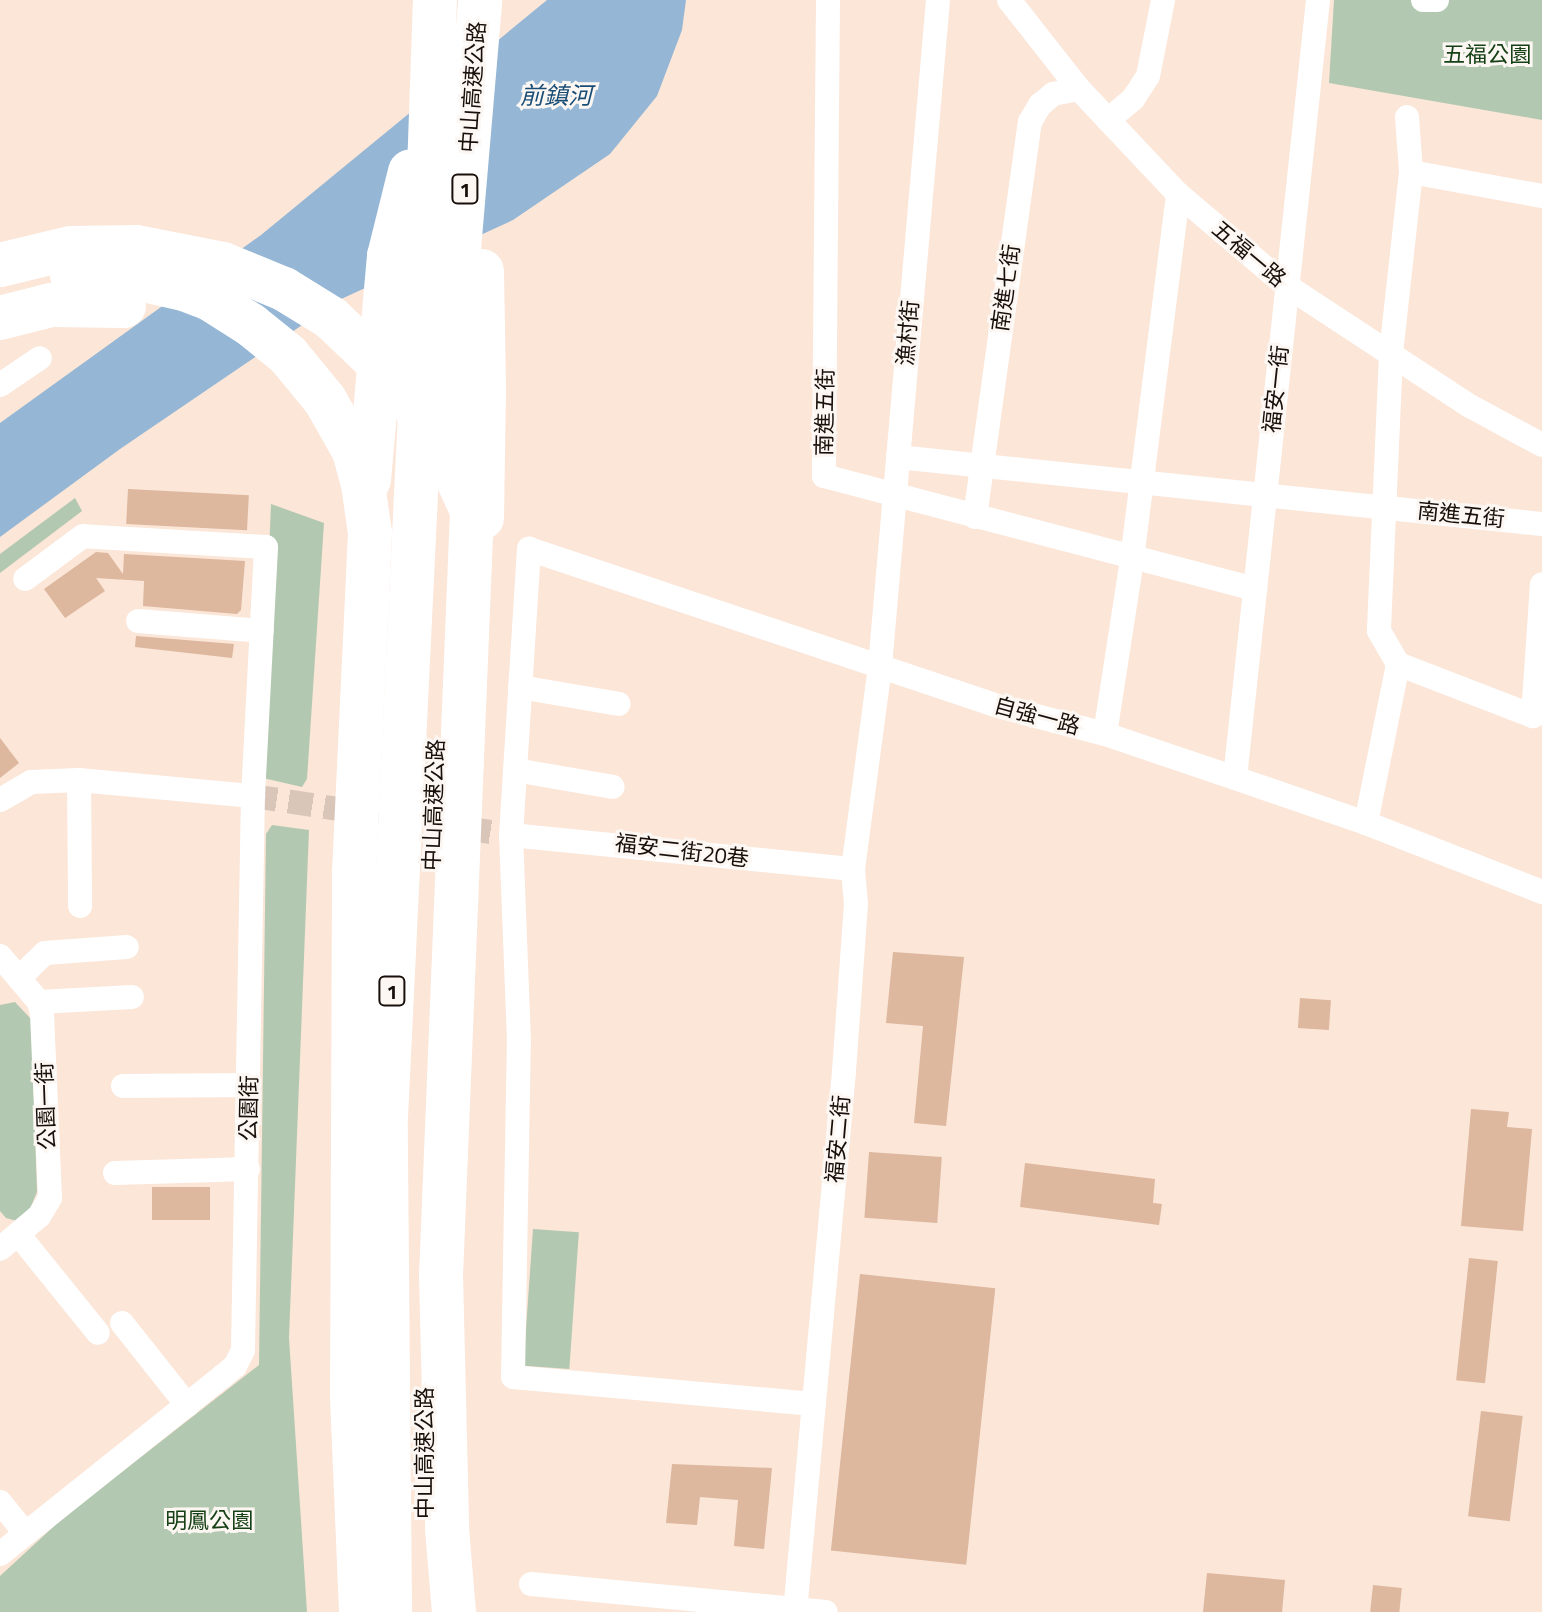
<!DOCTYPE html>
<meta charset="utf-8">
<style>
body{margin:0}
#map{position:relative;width:1542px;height:1612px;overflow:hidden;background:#fbe6d8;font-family:"Titillium Web","Noto Sans TC",sans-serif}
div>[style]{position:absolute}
.green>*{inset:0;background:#b3c8b1;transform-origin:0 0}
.water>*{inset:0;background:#95b7d5}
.building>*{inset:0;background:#ddb79e;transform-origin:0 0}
.street-tunnel>*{height:24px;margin-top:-12px;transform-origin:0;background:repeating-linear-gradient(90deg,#d9c6b9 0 24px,transparent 0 36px)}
.street>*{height:24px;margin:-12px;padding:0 12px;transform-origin:12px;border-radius:12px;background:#fff}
.highway>*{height:44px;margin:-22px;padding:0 22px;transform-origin:22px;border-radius:22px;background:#fff}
span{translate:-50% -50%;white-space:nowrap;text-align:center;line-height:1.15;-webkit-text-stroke:6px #fcf7f3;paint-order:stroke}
.shield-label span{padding:2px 6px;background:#fcf7f3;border:2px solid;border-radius:6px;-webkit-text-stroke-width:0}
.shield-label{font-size:20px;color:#180f0a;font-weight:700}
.park-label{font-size:22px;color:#154015}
.street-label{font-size:22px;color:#180f0a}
.water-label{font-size:24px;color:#194d75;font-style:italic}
</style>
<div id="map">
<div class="green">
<i style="clip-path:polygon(1334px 0,1542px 0,1542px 120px,1329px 83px)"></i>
<i style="clip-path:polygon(75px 498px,82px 511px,0 573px,0 554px)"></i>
<i style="clip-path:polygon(271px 504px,324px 523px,307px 779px,302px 787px,263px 778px,260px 770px)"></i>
<i style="clip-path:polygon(272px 825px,309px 830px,289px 1338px,307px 1612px,0 1612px,0 1576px,64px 1517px,259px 1365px,266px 834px)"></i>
<i style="clip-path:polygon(15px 1002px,31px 1019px,37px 1192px,30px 1209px,17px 1221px,6px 1218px,0 1211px,0 1005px)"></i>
<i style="left:533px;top:1229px;width:46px;height:137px;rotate:4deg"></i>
</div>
<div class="water">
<i style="clip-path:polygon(547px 0,686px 0,682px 30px,657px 96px,610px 154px,513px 220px,339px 300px,120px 449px,0 537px,0 423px,261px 235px)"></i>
</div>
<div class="building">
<i style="left:128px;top:489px;width:121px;height:35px;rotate:3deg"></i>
<i style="clip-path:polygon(96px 552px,108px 553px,123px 574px,124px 554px,245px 561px,241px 610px,237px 614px,143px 606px,144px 581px,96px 578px,105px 591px,65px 618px,44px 589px)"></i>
<i style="clip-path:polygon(136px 636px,234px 644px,232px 658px,135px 647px)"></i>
<i style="clip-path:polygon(0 738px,19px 763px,0 778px)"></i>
<i style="clip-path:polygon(893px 952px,964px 957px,946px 1126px,914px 1123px,923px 1026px,886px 1023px)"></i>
<i style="left:1300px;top:998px;width:31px;height:30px;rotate:4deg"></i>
<i style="clip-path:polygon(1471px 1109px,1509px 1112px,1507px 1127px,1532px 1129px,1523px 1231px,1461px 1226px)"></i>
<i style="left:869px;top:1152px;width:73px;height:66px;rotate:4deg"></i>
<i style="clip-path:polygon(1025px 1163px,1155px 1179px,1153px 1203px,1162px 1204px,1159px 1225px,1020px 1207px)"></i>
<i style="left:210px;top:1187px;width:33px;height:58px;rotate:90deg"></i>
<i style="left:1469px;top:1258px;width:29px;height:123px;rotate:6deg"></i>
<i style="left:860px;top:1274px;width:136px;height:278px;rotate:6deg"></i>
<i style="left:1481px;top:1411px;width:42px;height:106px;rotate:7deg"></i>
<i style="clip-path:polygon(672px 1464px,772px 1468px,764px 1549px,734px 1546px,738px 1500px,700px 1497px,697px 1525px,666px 1523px)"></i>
<i style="clip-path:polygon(1207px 1573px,1285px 1580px,1282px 1612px,1203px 1612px)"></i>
<i style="left:1373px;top:1585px;width:29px;height:27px;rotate:6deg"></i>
</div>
<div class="street-tunnel">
<i style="left:253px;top:796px;width:261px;rotate:8.6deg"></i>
</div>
<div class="street">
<i style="left:828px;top:0;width:476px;rotate:90.5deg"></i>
<i style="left:824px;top:476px;width:446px;rotate:14.7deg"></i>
<i style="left:1009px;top:0;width:113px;rotate:51.8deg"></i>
<i style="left:1079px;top:89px;width:144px;rotate:46.7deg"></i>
<i style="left:1178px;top:194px;width:143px;rotate:40.2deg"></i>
<i style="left:1287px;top:286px;width:219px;rotate:33.3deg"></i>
<i style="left:1470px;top:406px;width:82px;rotate:28.4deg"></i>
<i style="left:1423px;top:0;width:14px"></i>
<i style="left:1407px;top:117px;width:55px;rotate:85.8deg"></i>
<i style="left:1411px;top:172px;width:183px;rotate:96.3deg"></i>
<i style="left:1391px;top:354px;width:277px;rotate:92.5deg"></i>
<i style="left:1379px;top:631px;width:38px;rotate:60deg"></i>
<i style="left:1398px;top:664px;width:145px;rotate:21.1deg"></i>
<i style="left:1533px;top:716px;width:132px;rotate:-86.1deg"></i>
<i style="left:1108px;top:120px;width:33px;rotate:-40deg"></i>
<i style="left:1133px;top:99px;width:27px;rotate:-57deg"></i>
<i style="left:1148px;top:76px;width:77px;rotate:-78.8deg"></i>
<i style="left:1411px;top:172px;width:133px;rotate:10.4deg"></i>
<i style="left:0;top:385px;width:48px;rotate:-34deg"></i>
<i style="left:898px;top:457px;width:647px;rotate:5.94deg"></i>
<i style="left:975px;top:517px;width:399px;rotate:-82.1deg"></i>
<i style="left:1030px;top:122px;width:20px;rotate:-60deg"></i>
<i style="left:1040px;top:105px;width:17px;rotate:-40deg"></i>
<i style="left:1053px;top:94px;width:26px;rotate:-11deg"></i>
<i style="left:138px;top:621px;width:124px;rotate:4.6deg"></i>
<i style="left:520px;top:687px;width:100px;rotate:9.7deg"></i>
<i style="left:1105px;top:734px;width:177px;rotate:-81.2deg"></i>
<i style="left:1132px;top:559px;width:368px;rotate:-82.8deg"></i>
<i style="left:515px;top:770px;width:99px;rotate:9.8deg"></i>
<i style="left:1235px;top:778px;width:782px;rotate:-83.91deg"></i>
<i style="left:79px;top:780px;width:126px;rotate:89.5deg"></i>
<i style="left:0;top:800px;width:36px;rotate:-30deg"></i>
<i style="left:31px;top:782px;width:48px;rotate:-2.4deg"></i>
<i style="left:79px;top:780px;width:175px;rotate:5.3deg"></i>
<i style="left:1366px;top:823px;width:162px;rotate:-78.6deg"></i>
<i style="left:511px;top:835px;width:344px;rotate:5.7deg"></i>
<i style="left:0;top:956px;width:60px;rotate:49.7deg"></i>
<i style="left:39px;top:1002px;width:12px;rotate:76deg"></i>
<i style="left:42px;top:1014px;width:184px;rotate:87.5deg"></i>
<i style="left:50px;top:1198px;width:21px;rotate:121deg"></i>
<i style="left:39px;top:1216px;width:51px;rotate:139.8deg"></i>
<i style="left:19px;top:978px;width:36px;rotate:-44deg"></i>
<i style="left:45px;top:953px;width:82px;rotate:-4.2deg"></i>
<i style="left:39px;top:1002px;width:93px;rotate:-3.1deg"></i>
<i style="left:123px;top:1086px;width:126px;rotate:-0.5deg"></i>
<i style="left:115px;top:1173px;width:133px;rotate:-1.7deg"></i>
<i style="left:18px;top:1234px;width:127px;rotate:51.1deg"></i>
<i style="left:122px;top:1323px;width:105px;rotate:51.6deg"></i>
<i style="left:814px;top:1404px;width:302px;rotate:-174.9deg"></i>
<i style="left:513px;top:1377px;width:335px;rotate:-89deg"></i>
<i style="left:519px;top:1042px;width:207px;rotate:-92.2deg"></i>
<i style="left:511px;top:835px;width:287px;rotate:-86.4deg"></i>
<i style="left:529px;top:549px;width:495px;rotate:18.5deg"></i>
<i style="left:998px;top:706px;width:111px;rotate:14.7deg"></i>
<i style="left:1105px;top:734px;width:137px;rotate:18.7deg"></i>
<i style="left:1235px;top:778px;width:139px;rotate:19deg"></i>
<i style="left:1366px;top:823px;width:189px;rotate:21.4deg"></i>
<i style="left:0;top:1502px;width:40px;rotate:51deg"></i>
<i style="left:0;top:1554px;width:285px;rotate:-38.6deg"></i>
<i style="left:223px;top:1376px;width:16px;rotate:-40deg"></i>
<i style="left:235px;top:1366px;width:18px;rotate:-63deg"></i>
<i style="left:243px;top:1350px;width:554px;rotate:-88.97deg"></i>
<i style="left:253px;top:796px;width:249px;rotate:-87deg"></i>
<i style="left:266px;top:547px;width:183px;rotate:-176.6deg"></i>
<i style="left:83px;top:536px;width:72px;rotate:143.4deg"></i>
<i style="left:531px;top:1584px;width:296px;rotate:5.4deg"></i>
<i style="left:795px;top:1612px;width:543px;rotate:-84.82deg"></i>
<i style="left:844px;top:1071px;width:167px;rotate:-85.9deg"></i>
<i style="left:856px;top:904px;width:35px;rotate:-95deg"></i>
<i style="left:853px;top:869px;width:205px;rotate:-82.4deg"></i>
<i style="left:880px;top:666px;width:669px;rotate:-85.02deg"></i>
</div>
<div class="highway">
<i style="left:0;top:265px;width:73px;rotate:-13.5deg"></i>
<i style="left:71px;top:248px;width:66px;rotate:-0.9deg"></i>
<i style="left:137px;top:247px;width:88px;rotate:11.2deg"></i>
<i style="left:223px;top:264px;width:66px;rotate:22.3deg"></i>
<i style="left:284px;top:289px;width:55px;rotate:31.7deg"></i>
<i style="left:331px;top:318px;width:86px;rotate:43.6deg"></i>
<i style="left:393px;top:377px;width:82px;rotate:54deg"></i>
<i style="left:441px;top:443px;width:75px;rotate:65.5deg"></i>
<i style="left:472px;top:511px;width:765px;rotate:92.32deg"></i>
<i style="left:441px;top:1275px;width:254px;rotate:88.6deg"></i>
<i style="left:447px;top:1529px;width:83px;rotate:85.2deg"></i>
<i style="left:482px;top:271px;width:119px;rotate:89deg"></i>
<i style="left:484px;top:390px;width:128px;rotate:90.9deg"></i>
<i style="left:72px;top:275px;width:63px;rotate:2.7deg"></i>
<i style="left:135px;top:278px;width:50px;rotate:12.7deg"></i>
<i style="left:184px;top:289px;width:28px;rotate:21deg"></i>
<i style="left:210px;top:299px;width:49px;rotate:32.4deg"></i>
<i style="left:251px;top:325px;width:48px;rotate:39deg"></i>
<i style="left:288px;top:355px;width:58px;rotate:50.6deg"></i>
<i style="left:325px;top:400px;width:59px;rotate:60.4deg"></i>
<i style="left:354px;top:451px;width:34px;rotate:75deg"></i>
<i style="left:363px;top:484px;width:49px;rotate:81.9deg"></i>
<i style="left:370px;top:533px;width:343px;rotate:92.7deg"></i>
<i style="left:354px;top:876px;width:521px;rotate:90.22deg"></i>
<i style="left:352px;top:1397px;width:215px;rotate:87.6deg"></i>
<i style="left:0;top:318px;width:53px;rotate:-14.3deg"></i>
<i style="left:51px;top:305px;width:73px;rotate:0.8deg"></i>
<i style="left:445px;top:460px;width:83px;rotate:-87.9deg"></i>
<i style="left:448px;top:377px;width:378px;rotate:-85.1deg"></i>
<i style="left:369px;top:480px;width:225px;rotate:-84.9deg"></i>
<i style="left:389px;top:256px;width:87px;rotate:-76deg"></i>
<i style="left:390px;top:1612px;width:495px;rotate:-90.5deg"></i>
<i style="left:386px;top:1117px;width:747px;rotate:-87.24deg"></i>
<i style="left:422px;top:371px;width:371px;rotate:-88deg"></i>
</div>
<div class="shield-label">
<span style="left:465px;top:189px">1</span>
<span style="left:392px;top:991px">1</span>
</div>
<div class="park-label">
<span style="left:1487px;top:55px">五福公園</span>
<span style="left:209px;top:1521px">明鳳公園</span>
</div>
<div class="street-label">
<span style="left:473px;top:87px;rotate:-86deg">中山高速公路</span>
<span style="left:1249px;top:254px;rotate:40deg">五福一路</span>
<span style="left:1006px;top:288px;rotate:-82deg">南進七街</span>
<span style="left:908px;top:333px;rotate:-85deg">漁村街</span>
<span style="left:1276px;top:389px;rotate:-84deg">福安一街</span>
<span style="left:825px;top:412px;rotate:-89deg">南進五街</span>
<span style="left:1461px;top:515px;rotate:6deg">南進五街</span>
<span style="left:1037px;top:716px;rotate:15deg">自強一路</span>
<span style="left:434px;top:805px;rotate:-88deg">中山高速公路</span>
<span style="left:682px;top:851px;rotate:7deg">福安二街20巷</span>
<span style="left:46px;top:1106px;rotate:-92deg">公園一街</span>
<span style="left:249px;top:1108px;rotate:-89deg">公園街</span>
<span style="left:838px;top:1139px;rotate:-85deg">福安二街</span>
<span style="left:425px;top:1453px;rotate:-90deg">中山高速公路</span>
</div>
<div class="water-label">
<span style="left:556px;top:96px">前鎮河</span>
</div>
</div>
